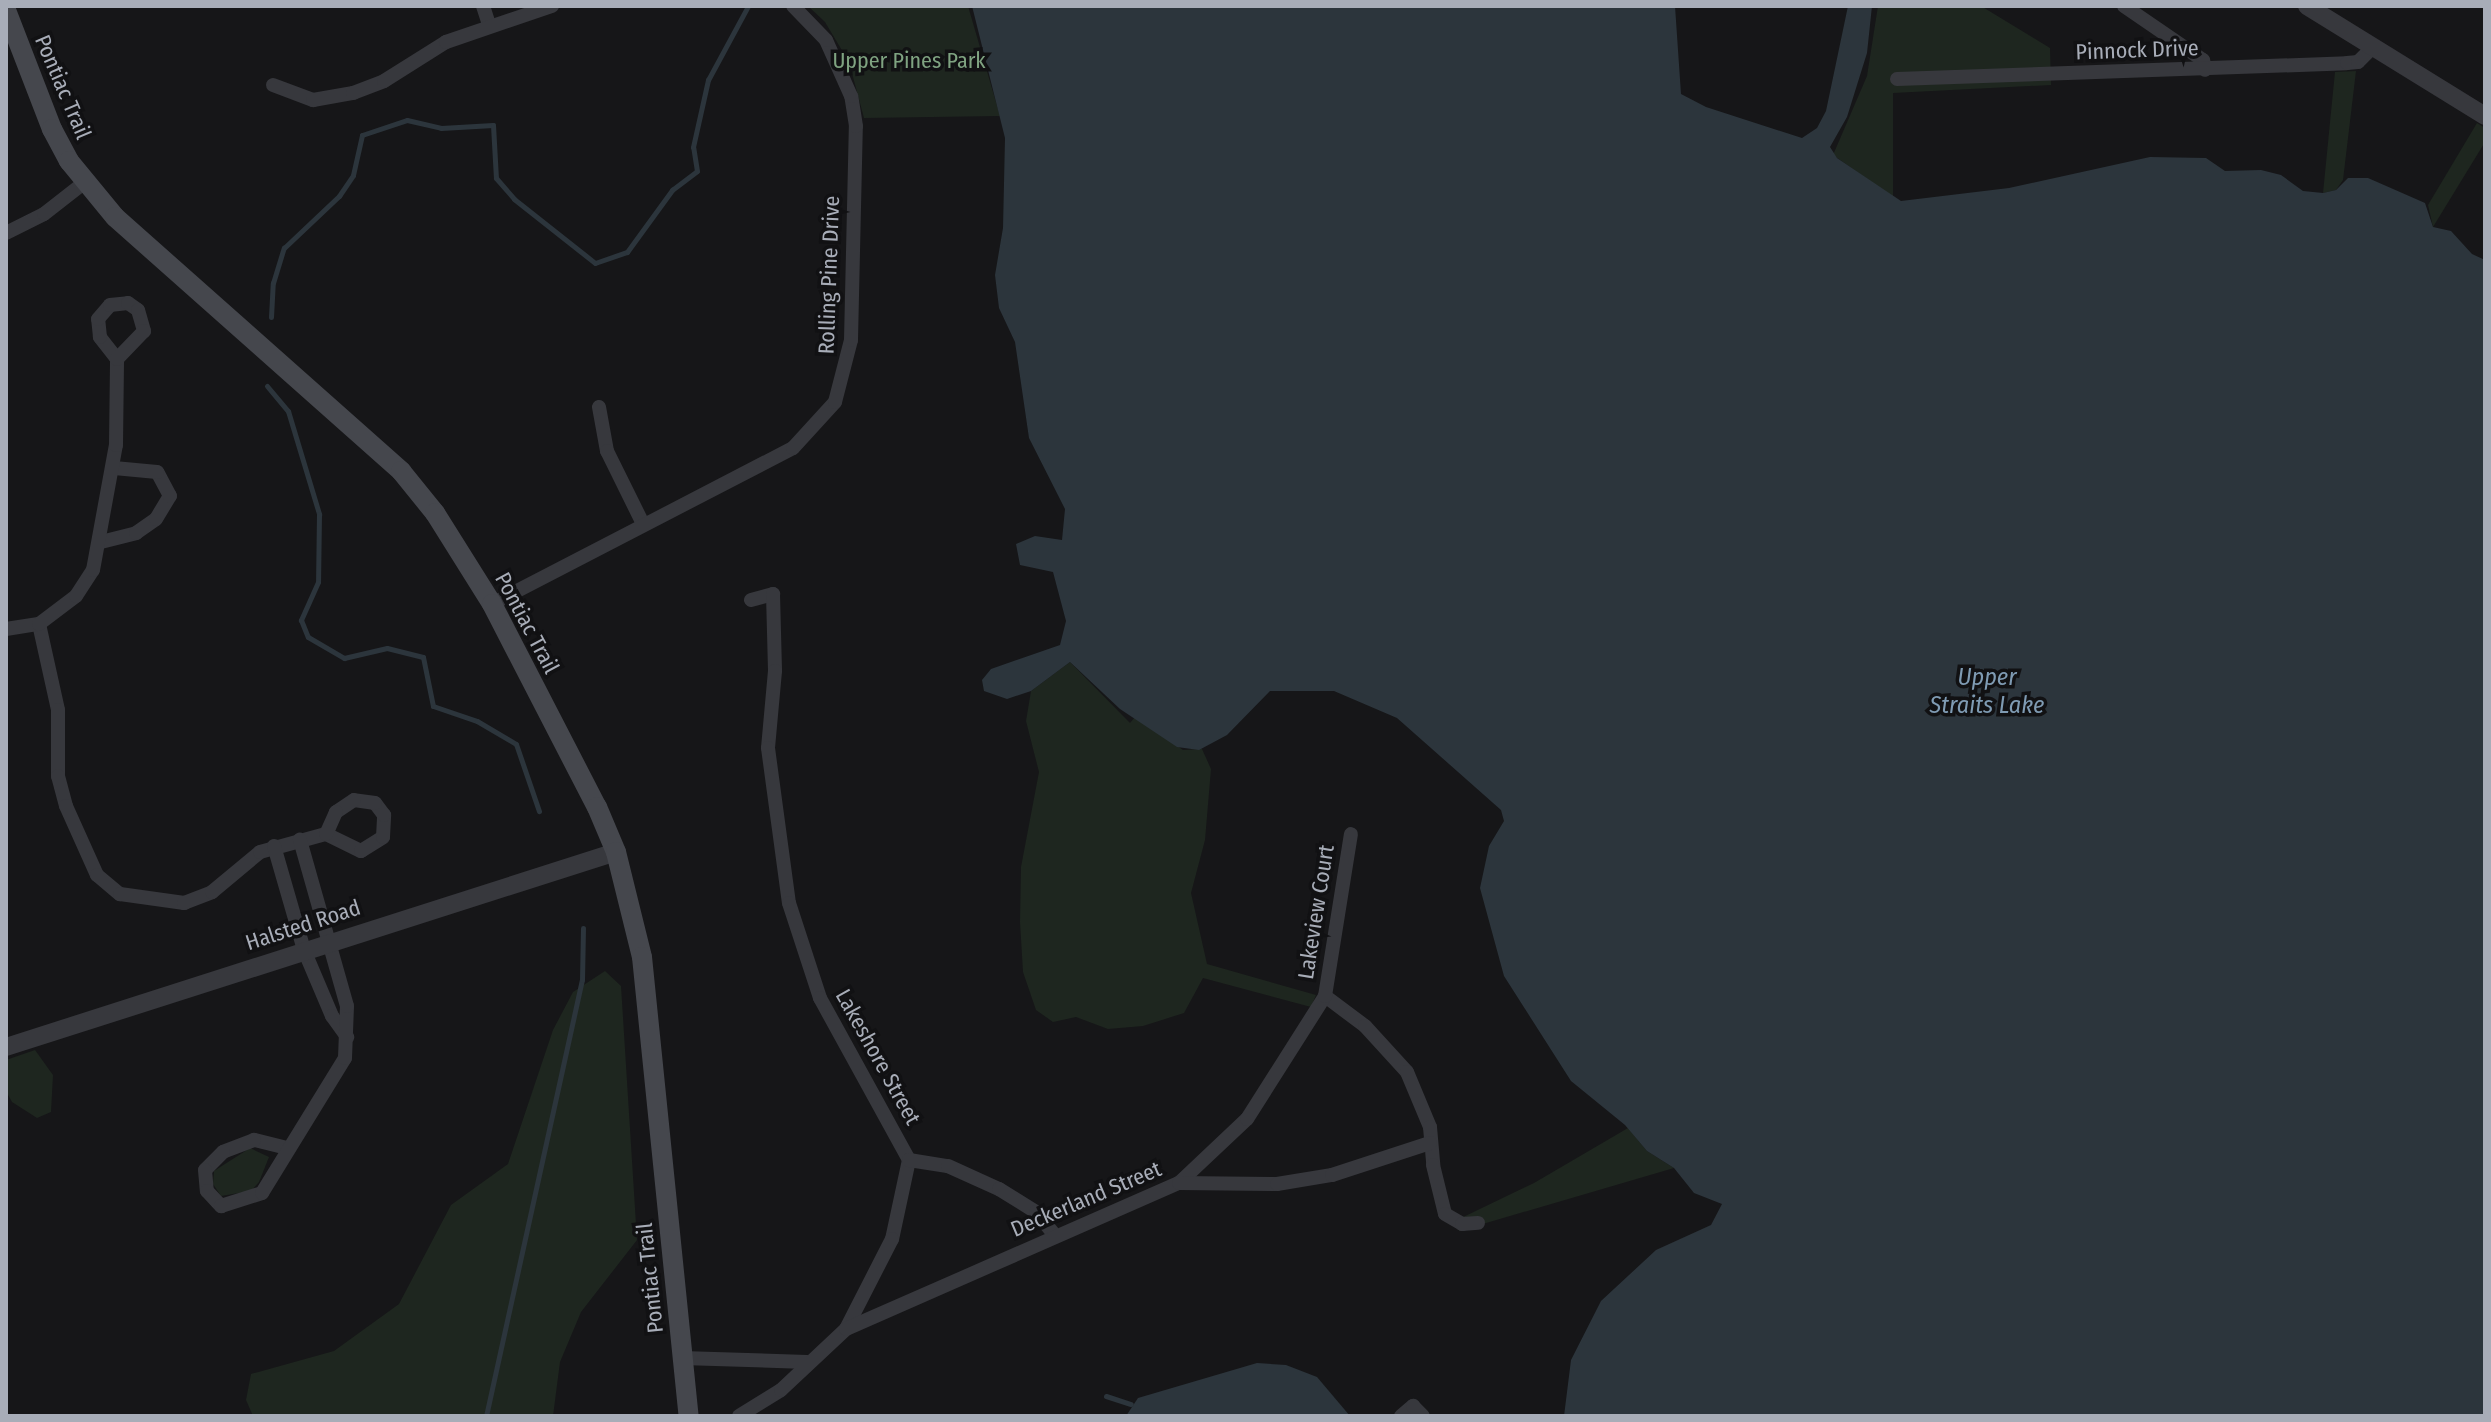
<!DOCTYPE html>
<style>
body{margin:0}
#map{position:relative;width:2491px;height:1422px;overflow:hidden;background:#161618;font-family:"Fira Sans Condensed",sans-serif}
div>[style]{position:absolute}
.green>*{inset:0;background:#1e261f}
.water>*{inset:0;background:#2c353c}
.stream>*{height:5px;margin:-2.5px;padding:0 2.5px;transform-origin:2.5px;border-radius:2.5px;background:#2c353c}
.minor>*{height:14px;margin:-7px;padding:0 7px;transform-origin:7px;border-radius:7px;background:#37383d}
.tertiary>*{height:18px;margin:-9px;padding:0 9px;transform-origin:9px;border-radius:9px;background:#37383d}
.secondary>*{height:20px;margin:-10px;padding:0 10px;transform-origin:10px;border-radius:10px;background:#45474d}
span{translate:-50% -50%;white-space:nowrap;text-align:center;line-height:1.15;-webkit-text-stroke:7px #111113;paint-order:stroke}
.street-label{font-size:22px;color:#a8adb8}
.park-label{font-size:22px;color:#7fa381}
.water-label{font-size:24px;color:#7f9bb3;font-style:italic}
.frame{position:absolute;inset:0;border:8px solid #a8adb8;pointer-events:none}
</style>
<div id="map">
<div class="green">
<i style="clip-path:polygon(808px 6px,968px 6px,1000px 116px,864px 118px,849px 62px,825px 22px)"></i>
<i style="clip-path:polygon(1878px 6px,1981px 6px,2050px 48px,2051px 85px,1893px 93px,1893px 197px,1833px 155px,1867px 76px)"></i>
<i style="clip-path:polygon(2356px 71px,2343px 180px,2336px 190px,2323px 193px,2335px 72px)"></i>
<i style="clip-path:polygon(2477px 123px,2485px 128px,2485px 142px,2433px 227px,2428px 205px)"></i>
<i style="clip-path:polygon(1070px 662px,1130px 723px,1135px 717px,1144px 722px,1183px 750px,1202px 749px,1211px 769px,1205px 840px,1191px 893px,1207px 964px,1316px 995px,1311px 1007px,1203px 978px,1184px 1013px,1143px 1026px,1108px 1029px,1076px 1017px,1053px 1022px,1036px 1010px,1023px 972px,1020px 922px,1021px 867px,1039px 772px,1026px 721px,1031px 691px)"></i>
<i style="clip-path:polygon(605px 971px,621px 986px,637px 1240px,581px 1312px,560px 1362px,553px 1416px,253px 1416px,246px 1400px,251px 1374px,334px 1351px,399px 1304px,451px 1205px,508px 1164px,553px 1030px,573px 992px)"></i>
<i style="clip-path:polygon(35px 1050px,53px 1075px,51px 1112px,37px 1118px,12px 1102px,6px 1091px,6px 1060px)"></i>
<i style="clip-path:polygon(1628px 1128px,1647px 1151px,1674px 1168px,1459px 1231px,1457px 1220px,1534px 1183px)"></i>
<i style="clip-path:polygon(250px 1148px,269px 1157px,259px 1182px,251px 1191px,221px 1196px,213px 1184px,214px 1171px)"></i>
</div>
<div class="water">
<i style="clip-path:polygon(972px 6px,1675px 6px,1681px 94px,1706px 107px,1802px 138px,1817px 128px,1826px 111px,1848px 6px,1872px 6px,1867px 53px,1847px 117px,1830px 147px,1837px 158px,1901px 201px,2009px 188px,2150px 157px,2206px 158px,2225px 171px,2261px 170px,2281px 175px,2303px 191px,2323px 193px,2336px 190px,2348px 178px,2368px 178px,2425px 203px,2433px 227px,2451px 231px,2472px 254px,2485px 260px,2485px 1416px,1564px 1416px,1571px 1360px,1601px 1301px,1656px 1250px,1711px 1225px,1722px 1204px,1694px 1193px,1674px 1168px,1647px 1151px,1625px 1125px,1571px 1081px,1504px 976px,1480px 888px,1489px 846px,1504px 821px,1501px 810px,1397px 718px,1334px 691px,1270px 691px,1227px 735px,1199px 750px,1177px 747px,1120px 709px,1070px 662px,1031px 691px,1007px 699px,984px 691px,982px 680px,991px 669px,1060px 645px,1066px 621px,1053px 572px,1020px 565px,1016px 544px,1035px 536px,1062px 540px,1065px 509px,1029px 438px,1015px 342px,999px 308px,995px 275px,1003px 228px,1005px 138px)"></i>
<i style="clip-path:polygon(1257px 1363px,1286px 1365px,1317px 1377px,1350px 1416px,1126px 1416px,1138px 1398px)"></i>
</div>
<div class="stream">
<i style="left:271px;top:317px;width:34px;rotate:-87deg"></i>
<i style="left:273px;top:283px;width:37px;rotate:-73deg"></i>
<i style="left:284px;top:248px;width:76px;rotate:-43.4deg"></i>
<i style="left:339px;top:196px;width:25px;rotate:-56deg"></i>
<i style="left:353px;top:175px;width:41px;rotate:-77.3deg"></i>
<i style="left:362px;top:135px;width:47px;rotate:-18.4deg"></i>
<i style="left:407px;top:120px;width:35px;rotate:13deg"></i>
<i style="left:441px;top:128px;width:52px;rotate:-3.3deg"></i>
<i style="left:493px;top:125px;width:53px;rotate:86.8deg"></i>
<i style="left:496px;top:178px;width:28px;rotate:49deg"></i>
<i style="left:514px;top:199px;width:103px;rotate:38.3deg"></i>
<i style="left:595px;top:263px;width:34px;rotate:-19deg"></i>
<i style="left:627px;top:252px;width:77px;rotate:-54deg"></i>
<i style="left:672px;top:190px;width:31px;rotate:-37deg"></i>
<i style="left:697px;top:171px;width:24px;rotate:-99deg"></i>
<i style="left:693px;top:147px;width:69px;rotate:-77.4deg"></i>
<i style="left:708px;top:80px;width:84px;rotate:-61.6deg"></i>
<i style="left:267px;top:386px;width:33px;rotate:50deg"></i>
<i style="left:288px;top:411px;width:108px;rotate:73.2deg"></i>
<i style="left:319px;top:514px;width:68px;rotate:90.8deg"></i>
<i style="left:318px;top:582px;width:42px;rotate:114.1deg"></i>
<i style="left:301px;top:620px;width:18px;rotate:68deg"></i>
<i style="left:308px;top:637px;width:42px;rotate:30.3deg"></i>
<i style="left:344px;top:658px;width:44px;rotate:-13.1deg"></i>
<i style="left:387px;top:648px;width:37px;rotate:14deg"></i>
<i style="left:423px;top:657px;width:50px;rotate:78.5deg"></i>
<i style="left:433px;top:706px;width:46px;rotate:18.8deg"></i>
<i style="left:477px;top:721px;width:45px;rotate:30.5deg"></i>
<i style="left:516px;top:744px;width:71px;rotate:71.1deg"></i>
<i style="left:1106px;top:1396px;width:26px;rotate:18deg"></i>
<i style="left:486px;top:1416px;width:446px;rotate:-77.6deg"></i>
<i style="left:582px;top:980px;width:52px;rotate:-88.9deg"></i>
</div>
<div class="minor">
<i style="left:483px;top:6px;width:20px;rotate:72deg"></i>
<i style="left:2124px;top:6px;width:96px;rotate:34.4deg"></i>
<i style="left:2203px;top:60px;width:10px;rotate:79deg"></i>
<i style="left:1897px;top:79px;width:450px;rotate:-2deg"></i>
<i style="left:2347px;top:63px;width:11px;rotate:-5deg"></i>
<i style="left:2358px;top:62px;width:20px;rotate:-45deg"></i>
<i style="left:273px;top:85px;width:43px;rotate:20.6deg"></i>
<i style="left:313px;top:100px;width:41px;rotate:-9.9deg"></i>
<i style="left:353px;top:93px;width:33px;rotate:-21deg"></i>
<i style="left:384px;top:81px;width:73px;rotate:-32.2deg"></i>
<i style="left:446px;top:42px;width:112px;rotate:-18.8deg"></i>
<i style="left:6px;top:233px;width:42px;rotate:-26.6deg"></i>
<i style="left:44px;top:214px;width:52px;rotate:-38deg"></i>
<i style="left:599px;top:407px;width:45px;rotate:79.7deg"></i>
<i style="left:607px;top:451px;width:81px;rotate:63.7deg"></i>
<i style="left:101px;top:542px;width:36px;rotate:-14deg"></i>
<i style="left:136px;top:533px;width:24px;rotate:-35deg"></i>
<i style="left:156px;top:519px;width:27px;rotate:-59deg"></i>
<i style="left:170px;top:496px;width:27px;rotate:-118deg"></i>
<i style="left:157px;top:472px;width:43px;rotate:-174.7deg"></i>
<i style="left:751px;top:600px;width:23px;rotate:-15deg"></i>
<i style="left:773px;top:594px;width:77px;rotate:88.5deg"></i>
<i style="left:775px;top:671px;width:77px;rotate:95.2deg"></i>
<i style="left:768px;top:748px;width:156px;rotate:82.3deg"></i>
<i style="left:789px;top:903px;width:100px;rotate:71.9deg"></i>
<i style="left:820px;top:998px;width:185px;rotate:61.2deg"></i>
<i style="left:909px;top:1160px;width:81px;rotate:102.1deg"></i>
<i style="left:892px;top:1239px;width:101px;rotate:117.1deg"></i>
<i style="left:492px;top:604px;width:339px;rotate:-27.4deg"></i>
<i style="left:793px;top:448px;width:62px;rotate:-47.6deg"></i>
<i style="left:835px;top:402px;width:64px;rotate:-75.5deg"></i>
<i style="left:851px;top:340px;width:214px;rotate:-88.7deg"></i>
<i style="left:856px;top:126px;width:30px;rotate:-99deg"></i>
<i style="left:851px;top:96px;width:61px;rotate:-114.1deg"></i>
<i style="left:826px;top:40px;width:47px;rotate:-134.1deg"></i>
<i style="left:39px;top:624px;width:88px;rotate:77.5deg"></i>
<i style="left:58px;top:710px;width:66px;rotate:90deg"></i>
<i style="left:58px;top:776px;width:31px;rotate:75deg"></i>
<i style="left:66px;top:806px;width:76px;rotate:65.8deg"></i>
<i style="left:97px;top:875px;width:30px;rotate:40deg"></i>
<i style="left:120px;top:894px;width:65px;rotate:8deg"></i>
<i style="left:184px;top:903px;width:30px;rotate:-21deg"></i>
<i style="left:212px;top:892px;width:62px;rotate:-39.8deg"></i>
<i style="left:260px;top:852px;width:68px;rotate:-15.3deg"></i>
<i style="left:326px;top:834px;width:39px;rotate:26deg"></i>
<i style="left:361px;top:851px;width:26px;rotate:-32deg"></i>
<i style="left:383px;top:837px;width:22px;rotate:-87deg"></i>
<i style="left:384px;top:815px;width:15px;rotate:-127deg"></i>
<i style="left:375px;top:803px;width:21px;rotate:-172deg"></i>
<i style="left:354px;top:800px;width:22px;rotate:146deg"></i>
<i style="left:336px;top:812px;width:24px;rotate:114deg"></i>
<i style="left:6px;top:629px;width:33px;rotate:-9deg"></i>
<i style="left:39px;top:624px;width:46px;rotate:-37.1deg"></i>
<i style="left:76px;top:596px;width:31px;rotate:-57deg"></i>
<i style="left:93px;top:570px;width:127px;rotate:-79.6deg"></i>
<i style="left:116px;top:445px;width:86px;rotate:-89.3deg"></i>
<i style="left:117px;top:359px;width:28px;rotate:-128deg"></i>
<i style="left:100px;top:337px;width:18px;rotate:-96deg"></i>
<i style="left:98px;top:319px;width:18px;rotate:-49deg"></i>
<i style="left:110px;top:305px;width:18px;rotate:-6deg"></i>
<i style="left:128px;top:303px;width:12px;rotate:35deg"></i>
<i style="left:138px;top:310px;width:22px;rotate:74deg"></i>
<i style="left:144px;top:331px;width:39px;rotate:134deg"></i>
<i style="left:274px;top:846px;width:108px;rotate:73.9deg"></i>
<i style="left:304px;top:950px;width:72px;rotate:67deg"></i>
<i style="left:332px;top:1016px;width:26px;rotate:54deg"></i>
<i style="left:1325px;top:996px;width:50px;rotate:36.9deg"></i>
<i style="left:1365px;top:1026px;width:62px;rotate:47.6deg"></i>
<i style="left:1407px;top:1072px;width:60px;rotate:67.3deg"></i>
<i style="left:1430px;top:1127px;width:38px;rotate:85deg"></i>
<i style="left:1433px;top:1165px;width:50px;rotate:76.2deg"></i>
<i style="left:1445px;top:1214px;width:20px;rotate:30deg"></i>
<i style="left:1462px;top:1224px;width:16px;rotate:-4deg"></i>
<i style="left:287px;top:1148px;width:34px;rotate:-166deg"></i>
<i style="left:254px;top:1140px;width:33px;rotate:159deg"></i>
<i style="left:223px;top:1152px;width:25px;rotate:135deg"></i>
<i style="left:205px;top:1170px;width:21px;rotate:85deg"></i>
<i style="left:207px;top:1191px;width:21px;rotate:47deg"></i>
<i style="left:221px;top:1206px;width:43px;rotate:-17.6deg"></i>
<i style="left:262px;top:1193px;width:158px;rotate:-58.4deg"></i>
<i style="left:345px;top:1058px;width:52px;rotate:-87.8deg"></i>
<i style="left:347px;top:1006px;width:173px;rotate:-105.8deg"></i>
<i style="left:909px;top:1160px;width:39px;rotate:9deg"></i>
<i style="left:948px;top:1166px;width:56px;rotate:24.3deg"></i>
<i style="left:999px;top:1189px;width:44px;rotate:31.9deg"></i>
<i style="left:1036px;top:1212px;width:28px;rotate:51deg"></i>
<i style="left:1179px;top:1183px;width:93px;rotate:-43.3deg"></i>
<i style="left:1247px;top:1119px;width:146px;rotate:-57.6deg"></i>
<i style="left:1325px;top:996px;width:164px;rotate:-80.9deg"></i>
<i style="left:682px;top:1358px;width:125px;rotate:1.8deg"></i>
<i style="left:739px;top:1416px;width:49px;rotate:-31.8deg"></i>
<i style="left:781px;top:1390px;width:89px;rotate:-43.2deg"></i>
<i style="left:846px;top:1329px;width:364px;rotate:-23.7deg"></i>
<i style="left:1179px;top:1183px;width:98px;rotate:0.6deg"></i>
<i style="left:1277px;top:1184px;width:56px;rotate:-9.3deg"></i>
<i style="left:1332px;top:1175px;width:103px;rotate:-18.1deg"></i>
<i style="left:1401px;top:1416px;width:16px;rotate:-40deg"></i>
<i style="left:1413px;top:1406px;width:14px;rotate:45deg"></i>
</div>
<div class="tertiary">
<i style="left:2307px;top:6px;width:209px;rotate:31.7deg"></i>
<i style="left:6px;top:1047px;width:640px;rotate:-17.73deg"></i>
</div>
<div class="secondary">
<i style="left:6px;top:10px;width:128px;rotate:68.9deg"></i>
<i style="left:52px;top:129px;width:36px;rotate:62deg"></i>
<i style="left:69px;top:161px;width:72px;rotate:50.6deg"></i>
<i style="left:115px;top:217px;width:383px;rotate:41.6deg"></i>
<i style="left:401px;top:471px;width:54px;rotate:51deg"></i>
<i style="left:435px;top:513px;width:107px;rotate:57.9deg"></i>
<i style="left:492px;top:604px;width:229px;rotate:62.7deg"></i>
<i style="left:597px;top:807px;width:49px;rotate:67.1deg"></i>
<i style="left:616px;top:852px;width:108px;rotate:76.1deg"></i>
<i style="left:642px;top:957px;width:461px;rotate:84.2deg"></i>
</div>
<div class="street-label">
<span style="left:2137px;top:50px;rotate:-2deg">Pinnock Drive</span>
<span style="left:63px;top:87px;rotate:67deg">Pontiac Trail</span>
<span style="left:829px;top:275px;rotate:-88deg">Rolling Pine Drive</span>
<span style="left:527px;top:623px;rotate:62deg">Pontiac Trail</span>
<span style="left:1316px;top:912px;rotate:-81deg">Lakeview Court</span>
<span style="left:303px;top:925px;rotate:-18deg">Halsted Road</span>
<span style="left:878px;top:1057px;rotate:61deg">Lakeshore Street</span>
<span style="left:1086px;top:1199px;rotate:-23deg">Deckerland Street</span>
<span style="left:650px;top:1278px;rotate:-96deg">Pontiac Trail</span>
</div>
<div class="park-label">
<span style="left:909px;top:61px">Upper Pines Park</span>
</div>
<div class="water-label">
<span style="left:1987px;top:692px">Upper<br>Straits Lake</span>
</div>
<div class="frame"></div>
</div>
